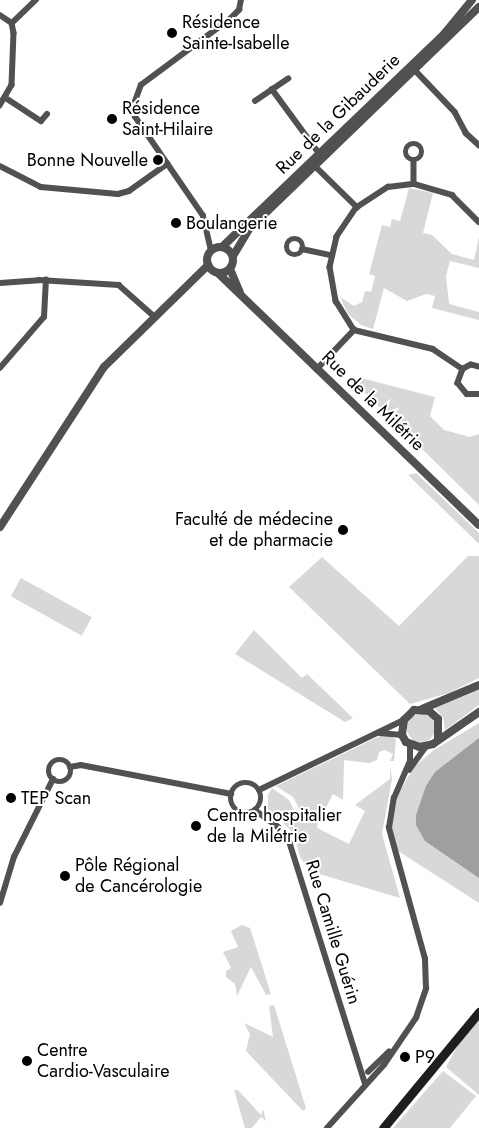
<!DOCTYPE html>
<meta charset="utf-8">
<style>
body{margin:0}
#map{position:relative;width:479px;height:1128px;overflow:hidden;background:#fff;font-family:Jost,sans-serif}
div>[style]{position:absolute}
.green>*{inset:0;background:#d8d8d8;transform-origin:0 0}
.round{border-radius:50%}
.water>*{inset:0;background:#9f9f9f}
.minor>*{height:5.5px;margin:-2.75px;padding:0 2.75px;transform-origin:2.75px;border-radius:2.75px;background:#515151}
.minor>.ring{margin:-2.75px;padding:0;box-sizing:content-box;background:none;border:5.5px solid #515151;border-radius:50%}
.tertiary>*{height:8px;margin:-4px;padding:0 4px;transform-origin:4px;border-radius:4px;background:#515151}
.tertiary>.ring{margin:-4px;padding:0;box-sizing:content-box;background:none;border:8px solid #515151;border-radius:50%}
.secondary>*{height:9px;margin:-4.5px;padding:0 4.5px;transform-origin:4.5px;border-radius:4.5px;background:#1e1e1e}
.dots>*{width:14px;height:14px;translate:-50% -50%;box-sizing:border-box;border:2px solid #fff;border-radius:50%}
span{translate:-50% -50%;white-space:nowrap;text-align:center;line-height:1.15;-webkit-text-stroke:4px #fff;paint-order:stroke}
.poi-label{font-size:18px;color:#000}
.left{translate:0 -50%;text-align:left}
.right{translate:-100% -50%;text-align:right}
.street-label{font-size:18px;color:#000}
</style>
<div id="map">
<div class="green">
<i style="clip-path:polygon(409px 188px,433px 193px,423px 233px,432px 235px,452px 254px,474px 260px,479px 237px,479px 268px,450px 261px,446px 276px,449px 304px,479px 312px,479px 320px,432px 308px,435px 296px,426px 294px,407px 301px,384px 288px,373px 329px,361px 325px,348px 314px,340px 297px,354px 306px,362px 302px,365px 291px,371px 292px,375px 276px,369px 274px,382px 225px,390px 227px,392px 219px,400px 221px)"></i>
<i style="clip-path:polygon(361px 378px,435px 397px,430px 416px,444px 430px,470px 437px,479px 434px,479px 505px,359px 387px)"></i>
<i style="clip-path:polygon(416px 473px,479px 533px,479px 544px,408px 475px)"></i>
<i style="clip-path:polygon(468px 556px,479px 556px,479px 678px,449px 693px,410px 704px,289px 587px,322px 557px,399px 626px)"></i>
<i style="left:21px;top:578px;width:81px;height:21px;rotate:29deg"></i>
<i style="clip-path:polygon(254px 630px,302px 678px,307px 674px,353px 718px,345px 722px,235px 654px)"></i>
<i style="clip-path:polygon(479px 690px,479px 705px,445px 730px,443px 717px,435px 708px)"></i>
<i class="round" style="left:407px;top:714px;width:28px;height:28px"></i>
<i style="clip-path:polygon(479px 723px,479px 903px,395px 849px,391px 832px,397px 796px,414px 767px,434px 750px)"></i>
<i style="clip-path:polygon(380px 736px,391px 736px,396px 740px,394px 761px,390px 761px,393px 754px,385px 750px,379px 752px,377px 760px,369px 763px,344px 760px,343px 800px,333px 794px,321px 817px,301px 812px,293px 797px,276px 786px)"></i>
<i style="clip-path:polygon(390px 766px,392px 779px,382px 834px,400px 898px,316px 873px,313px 876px,300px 857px,294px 834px,282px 821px,297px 815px,318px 822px,317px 828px,349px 844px,365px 811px,355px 805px,390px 779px)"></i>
<i style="clip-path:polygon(272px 788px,289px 800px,294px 810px,277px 818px,268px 811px,268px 795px)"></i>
<i style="clip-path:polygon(242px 925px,250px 928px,271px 994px,266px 995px,251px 967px,237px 996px,235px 984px,226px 977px,226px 971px,231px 968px,223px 952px,238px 947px,231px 931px)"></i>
<i style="clip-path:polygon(274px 1005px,306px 1108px,303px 1111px,246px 1051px,250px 1034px,244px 1023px,273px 1037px,269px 1006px)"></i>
<i style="clip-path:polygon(479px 1018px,479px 1095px,446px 1067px,462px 1038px)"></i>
<i style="clip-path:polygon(443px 1071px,476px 1096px,450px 1128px,393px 1128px)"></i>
<i style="clip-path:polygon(234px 1090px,238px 1090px,261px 1115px,263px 1109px,266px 1121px,261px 1117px,252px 1128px,245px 1128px)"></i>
</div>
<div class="water">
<i style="clip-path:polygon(479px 738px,479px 878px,425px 841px,416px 825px,416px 815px,426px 786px,435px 772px)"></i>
</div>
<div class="minor">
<i style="left:0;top:15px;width:14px;rotate:34deg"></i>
<i style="left:12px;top:23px;width:10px;rotate:79deg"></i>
<i style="left:14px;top:33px;width:52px;rotate:92.2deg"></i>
<i style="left:12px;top:85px;width:24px;rotate:120deg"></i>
<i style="left:12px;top:23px;width:33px;rotate:-44deg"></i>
<i style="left:412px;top:67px;width:62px;rotate:46.3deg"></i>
<i style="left:455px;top:112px;width:24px;rotate:62deg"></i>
<i style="left:466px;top:133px;width:18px;rotate:43deg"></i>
<i style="left:272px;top:89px;width:79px;rotate:53.7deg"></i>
<i style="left:6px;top:98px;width:42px;rotate:33.3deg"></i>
<i style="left:41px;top:121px;width:9px;rotate:-49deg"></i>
<i style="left:255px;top:101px;width:40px;rotate:-34deg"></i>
<i class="ring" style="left:406px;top:144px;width:10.5px;height:10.5px"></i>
<i style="left:414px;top:160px;width:24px;rotate:90deg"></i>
<i style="left:414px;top:184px;width:40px;rotate:16deg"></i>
<i style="left:452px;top:195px;width:38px;rotate:45deg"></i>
<i style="left:313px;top:164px;width:62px;rotate:44.3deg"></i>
<i style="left:357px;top:207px;width:36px;rotate:124deg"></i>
<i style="left:337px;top:237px;width:31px;rotate:103deg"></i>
<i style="left:330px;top:267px;width:35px;rotate:80deg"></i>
<i style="left:336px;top:301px;width:34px;rotate:58deg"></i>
<i style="left:0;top:166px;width:46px;rotate:27.1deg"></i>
<i style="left:41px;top:187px;width:77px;rotate:5.2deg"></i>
<i style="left:118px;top:194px;width:11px;rotate:-15deg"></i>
<i style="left:129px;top:191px;width:47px;rotate:-35.4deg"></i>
<i style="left:357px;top:207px;width:37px;rotate:-33deg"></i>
<i style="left:388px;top:187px;width:26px;rotate:-7deg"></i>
<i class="ring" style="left:287px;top:239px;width:10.5px;height:10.5px"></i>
<i style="left:302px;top:249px;width:30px;rotate:12deg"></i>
<i style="left:211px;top:251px;width:36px;rotate:-103deg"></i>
<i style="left:203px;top:216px;width:120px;rotate:-124.5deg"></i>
<i style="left:135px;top:117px;width:13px;rotate:-94deg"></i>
<i style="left:134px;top:104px;width:20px;rotate:-70deg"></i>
<i style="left:141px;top:85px;width:111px;rotate:-36.6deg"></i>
<i style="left:230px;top:19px;width:13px;rotate:-45deg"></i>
<i style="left:239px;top:10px;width:10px;rotate:-79deg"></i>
<i style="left:0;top:283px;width:39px;rotate:-4deg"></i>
<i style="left:39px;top:280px;width:80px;rotate:3.6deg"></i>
<i style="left:119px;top:285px;width:47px;rotate:41.5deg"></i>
<i style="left:479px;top:367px;width:8px;rotate:-166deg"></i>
<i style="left:471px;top:365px;width:9px;rotate:153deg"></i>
<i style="left:463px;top:369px;width:15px;rotate:110deg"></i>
<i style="left:458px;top:383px;width:14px;rotate:51deg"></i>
<i style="left:467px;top:394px;width:12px"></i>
<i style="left:0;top:368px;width:67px;rotate:-49.2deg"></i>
<i style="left:44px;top:317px;width:37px;rotate:-87deg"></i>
<i style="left:317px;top:369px;width:54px;rotate:-46.5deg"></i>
<i style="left:354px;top:330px;width:81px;rotate:13.5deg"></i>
<i style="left:433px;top:349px;width:36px;rotate:34deg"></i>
<i style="left:380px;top:733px;width:22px;rotate:5deg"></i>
<i class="ring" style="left:49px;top:760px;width:16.5px;height:16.5px"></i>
<i style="left:70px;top:767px;width:11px;rotate:-10deg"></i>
<i style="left:81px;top:765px;width:153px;rotate:10.9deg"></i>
<i style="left:409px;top:770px;width:29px;rotate:-54deg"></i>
<i class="ring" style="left:231px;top:783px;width:24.5px;height:24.5px"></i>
<i style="left:259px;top:790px;width:161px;rotate:-25.8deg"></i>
<i style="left:255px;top:810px;width:29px;rotate:36deg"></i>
<i style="left:278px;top:827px;width:20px;rotate:53deg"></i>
<i style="left:290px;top:843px;width:251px;rotate:72.6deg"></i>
<i style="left:0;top:903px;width:48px;rotate:-73.1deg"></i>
<i style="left:14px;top:857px;width:87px;rotate:-63.4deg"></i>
<i style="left:368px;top:1072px;width:29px;rotate:-44deg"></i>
<i style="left:327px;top:1128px;width:85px;rotate:-47.9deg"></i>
<i style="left:384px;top:1065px;width:57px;rotate:-55.8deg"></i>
<i style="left:416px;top:1018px;width:31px;rotate:-71deg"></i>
<i style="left:426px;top:989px;width:30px;rotate:-92deg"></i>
<i style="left:425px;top:959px;width:136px;rotate:-105.4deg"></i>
<i style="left:389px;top:828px;width:30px;rotate:-81deg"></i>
<i style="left:394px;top:798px;width:40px;rotate:-66.6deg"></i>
<i style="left:410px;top:761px;width:16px;rotate:-90deg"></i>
</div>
<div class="tertiary">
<i class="ring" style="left:207px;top:247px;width:18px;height:18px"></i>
<i style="left:222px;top:247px;width:308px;rotate:-43.8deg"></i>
<i style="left:444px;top:34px;width:44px;rotate:-50.5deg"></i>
<i style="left:233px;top:256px;width:33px;rotate:-59deg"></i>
<i style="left:250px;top:228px;width:318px;rotate:-44deg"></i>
<i style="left:230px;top:269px;width:25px;rotate:67deg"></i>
<i style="left:219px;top:274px;width:361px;rotate:44deg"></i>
<i style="left:0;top:527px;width:191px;rotate:-57deg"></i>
<i style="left:104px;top:367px;width:146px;rotate:-44.4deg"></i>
<i style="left:422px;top:709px;width:62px;rotate:-22.8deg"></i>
<i style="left:438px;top:738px;width:19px;rotate:-90deg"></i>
<i style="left:438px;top:719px;width:12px;rotate:-138deg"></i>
<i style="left:429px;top:711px;width:15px;rotate:-176deg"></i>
<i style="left:414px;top:710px;width:14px;rotate:135deg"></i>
<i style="left:404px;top:720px;width:15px;rotate:98deg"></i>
<i style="left:402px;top:735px;width:8px;rotate:60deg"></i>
<i style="left:406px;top:742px;width:15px;rotate:20deg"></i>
<i style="left:420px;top:747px;width:13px;rotate:-13deg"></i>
<i style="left:433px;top:744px;width:56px;rotate:-34.8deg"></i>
</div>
<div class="secondary">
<i style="left:383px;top:1128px;width:151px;rotate:-50.4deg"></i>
</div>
<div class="dots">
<i style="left:172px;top:33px;background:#000"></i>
<i style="left:112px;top:119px;background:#000"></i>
<i style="left:158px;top:160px;background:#000"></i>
<i style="left:176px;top:223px;background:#000"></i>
<i style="left:343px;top:530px;background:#000"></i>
<i style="left:11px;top:798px;background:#000"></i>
<i style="left:196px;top:826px;background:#000"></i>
<i style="left:65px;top:876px;background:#000"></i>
<i style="left:405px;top:1057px;background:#000"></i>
<i style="left:27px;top:1061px;background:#000"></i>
</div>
<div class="poi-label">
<span class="left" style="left:182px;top:33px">Résidence<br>Sainte-Isabelle</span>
<span class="left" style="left:122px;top:119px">Résidence<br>Saint-Hilaire</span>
<span class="right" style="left:148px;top:160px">Bonne Nouvelle</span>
<span class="left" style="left:186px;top:223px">Boulangerie</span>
<span class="right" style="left:333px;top:530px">Faculté de médecine<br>et de pharmacie</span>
<span class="left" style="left:21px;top:798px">TEP Scan</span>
<span class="left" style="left:207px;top:826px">Centre hospitalier<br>de la Milétrie</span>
<span class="left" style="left:75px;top:876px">Pôle Régional<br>de Cancérologie</span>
<span class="left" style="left:37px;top:1061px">Centre<br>Cardio-Vasculaire</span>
<span class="left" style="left:415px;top:1057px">P9</span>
</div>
<div class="street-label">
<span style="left:338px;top:114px;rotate:-44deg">Rue de la Gibauderie</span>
<span style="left:373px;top:401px;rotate:44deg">Rue de la Milétrie</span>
<span style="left:333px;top:932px;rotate:73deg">Rue Camille Guérin</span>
</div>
</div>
